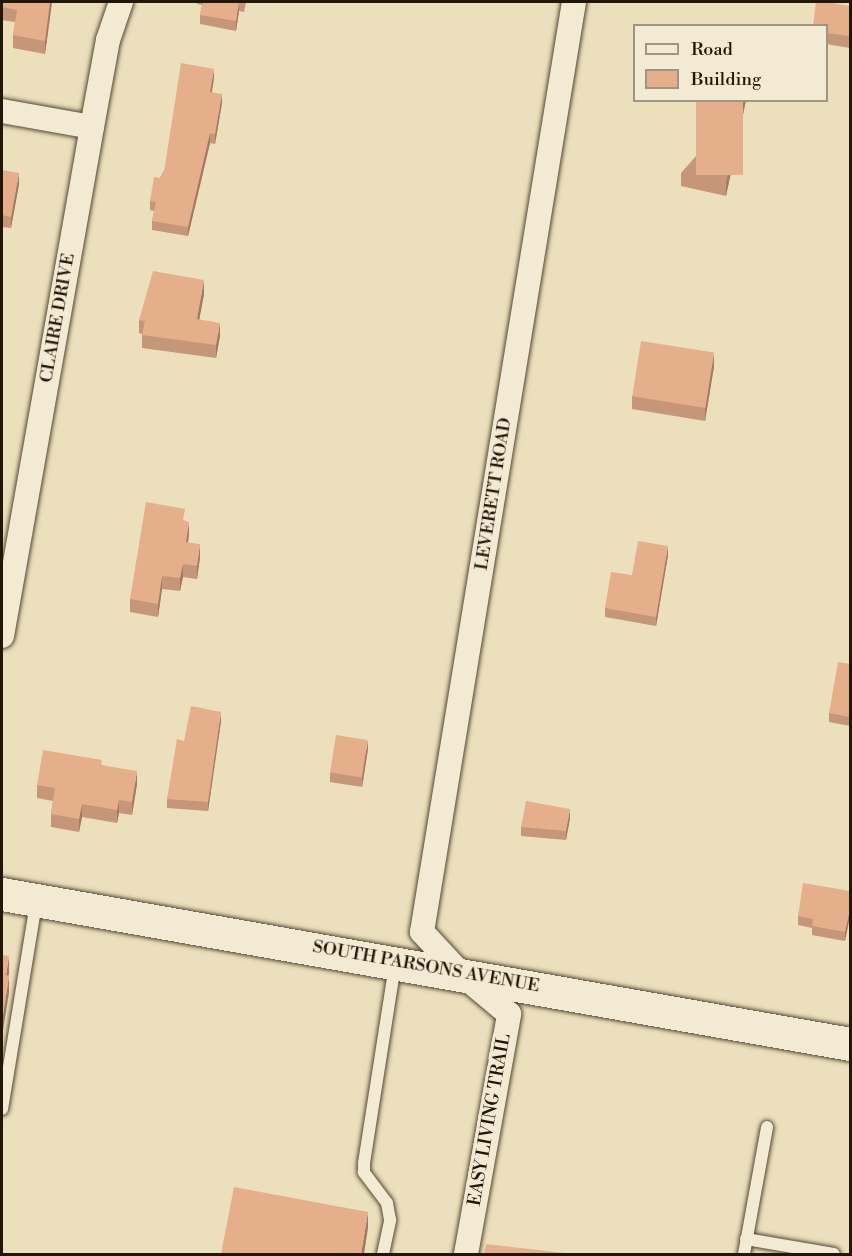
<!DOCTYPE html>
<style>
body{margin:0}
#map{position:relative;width:852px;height:1256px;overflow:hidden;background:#ecdfbb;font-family:"Libre Bodoni",serif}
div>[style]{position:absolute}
.roads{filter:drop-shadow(0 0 2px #544834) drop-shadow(0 0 2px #544834)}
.service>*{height:12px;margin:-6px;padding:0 6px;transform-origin:6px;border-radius:6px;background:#f3ead3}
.minor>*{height:24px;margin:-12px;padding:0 12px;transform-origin:12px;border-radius:12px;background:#f3ead3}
.secondary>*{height:33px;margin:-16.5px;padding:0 16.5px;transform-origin:16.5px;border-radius:16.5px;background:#f3ead3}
.wall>*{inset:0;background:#c69678}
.shaded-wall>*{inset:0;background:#a17a61}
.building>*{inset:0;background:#e6af8b;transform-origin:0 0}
span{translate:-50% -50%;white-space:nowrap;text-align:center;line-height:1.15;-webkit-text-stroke:6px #f3ead3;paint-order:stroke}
.street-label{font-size:18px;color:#211607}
.frame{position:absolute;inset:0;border:3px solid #211607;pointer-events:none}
.legend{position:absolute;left:633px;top:24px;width:195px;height:78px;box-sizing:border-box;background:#f3ead3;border:2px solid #9f9581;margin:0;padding:8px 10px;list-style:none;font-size:18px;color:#211607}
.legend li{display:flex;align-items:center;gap:12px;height:30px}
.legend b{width:30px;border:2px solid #9f9581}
</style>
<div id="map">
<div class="roads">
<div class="service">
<i style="left:2px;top:1109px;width:209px;rotate:-80.6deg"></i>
<i style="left:746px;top:1239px;width:89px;rotate:9.7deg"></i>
<i style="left:383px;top:1254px;width:35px;rotate:-78deg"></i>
<i style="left:390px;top:1220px;width:17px;rotate:-100deg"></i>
<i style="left:387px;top:1203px;width:39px;rotate:-127deg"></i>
<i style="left:364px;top:1172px;width:9px;rotate:-90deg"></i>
<i style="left:364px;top:1163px;width:200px;rotate:-81.1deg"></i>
<i style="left:744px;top:1254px;width:129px;rotate:-79.7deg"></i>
</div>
<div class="minor">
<i style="left:2px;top:111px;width:91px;rotate:10.1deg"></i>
<i style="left:2px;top:636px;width:517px;rotate:-79.97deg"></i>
<i style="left:92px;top:127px;width:88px;rotate:-79.6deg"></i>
<i style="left:108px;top:40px;width:40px;rotate:-71.1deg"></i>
<i style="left:466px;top:1254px;width:244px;rotate:-79.8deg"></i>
<i style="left:509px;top:1014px;width:64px;rotate:-140.1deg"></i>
<i style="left:460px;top:973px;width:56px;rotate:-132.8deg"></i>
<i style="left:422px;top:932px;width:942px;rotate:-80.72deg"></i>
</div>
<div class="secondary">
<i style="left:2px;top:894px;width:861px;rotate:10.03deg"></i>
</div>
</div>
<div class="wall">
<i style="clip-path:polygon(2px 2px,52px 2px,45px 54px,13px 48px,13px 35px,15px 22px,2px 20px)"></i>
<i style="clip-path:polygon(197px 2px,246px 2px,244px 12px,239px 11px,236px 31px,200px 24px,200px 15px,202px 5px,197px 4px)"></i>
<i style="clip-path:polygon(850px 6px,850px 48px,826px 44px,826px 26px)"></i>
<i style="clip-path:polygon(214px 78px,212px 92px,222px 103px,215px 144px,210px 143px,188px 236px,152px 230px,152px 221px,154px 211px,150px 210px,150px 201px,160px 178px)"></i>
<i style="clip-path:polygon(746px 100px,726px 196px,681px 186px,681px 173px)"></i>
<i style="clip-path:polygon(2px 170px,19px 184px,11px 228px,2px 227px)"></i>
<i style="clip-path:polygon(204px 294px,199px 319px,220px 336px,216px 358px,142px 348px,142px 334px,139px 333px,139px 320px)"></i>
<i style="clip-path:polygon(714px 366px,705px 421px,632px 409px,632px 396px)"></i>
<i style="clip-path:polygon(185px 521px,189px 535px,188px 542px,200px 557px,197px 579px,183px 577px,180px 591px,162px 589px,158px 617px,130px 612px,130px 599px)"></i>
<i style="clip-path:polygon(668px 555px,656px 626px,605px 617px,605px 608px,632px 575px)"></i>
<i style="clip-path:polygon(850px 664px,850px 726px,829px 722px,829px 713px)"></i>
<i style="clip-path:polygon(221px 721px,208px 811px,167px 808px,167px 799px,184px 741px)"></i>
<i style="clip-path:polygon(368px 749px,362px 787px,330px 782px,330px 773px)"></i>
<i style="clip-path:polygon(102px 765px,137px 784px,132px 815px,119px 813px,117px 823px,82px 817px,79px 832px,51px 827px,51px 814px,53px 801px,37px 798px,37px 785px)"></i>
<i style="clip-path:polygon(570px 818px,566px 840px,521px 836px,521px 827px)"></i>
<i style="clip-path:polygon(850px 891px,845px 941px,812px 935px,812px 928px,798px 925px,798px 916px)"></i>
</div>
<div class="shaded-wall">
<i style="clip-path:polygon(50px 2px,52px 2px,45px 54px,45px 41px)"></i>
<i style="clip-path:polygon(239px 2px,239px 11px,236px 31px,236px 21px)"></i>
<i style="clip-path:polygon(214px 69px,214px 78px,210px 101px,210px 92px)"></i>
<i style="clip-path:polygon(222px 94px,222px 103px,215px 144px,215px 134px)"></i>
<i style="clip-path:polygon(743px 100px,746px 100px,726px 196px,726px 183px)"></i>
<i style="clip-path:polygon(210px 133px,210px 143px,188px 236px,188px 227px)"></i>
<i style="clip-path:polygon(19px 173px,19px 184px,11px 228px,11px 217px)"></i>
<i style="clip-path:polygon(204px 280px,204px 294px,197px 332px,197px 319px)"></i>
<i style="clip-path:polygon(220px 323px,220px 336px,216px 358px,216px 345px)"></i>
<i style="clip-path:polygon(714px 353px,714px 366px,705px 421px,705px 408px)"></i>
<i style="clip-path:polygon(189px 522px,189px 535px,186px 555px,186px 542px)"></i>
<i style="clip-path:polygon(200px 544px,200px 557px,197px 579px,197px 566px)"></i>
<i style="clip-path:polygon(668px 546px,668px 555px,656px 626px,656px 617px)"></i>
<i style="clip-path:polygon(183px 564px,183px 577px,180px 591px,180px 578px)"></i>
<i style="clip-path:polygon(162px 576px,162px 589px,158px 617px,158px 604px)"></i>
<i style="clip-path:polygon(221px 712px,221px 721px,208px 811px,208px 802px)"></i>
<i style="clip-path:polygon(368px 740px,368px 749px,362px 787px,362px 778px)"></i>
<i style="clip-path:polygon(137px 771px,137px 784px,132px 815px,132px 802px)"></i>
<i style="clip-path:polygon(119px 800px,119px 813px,117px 823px,117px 810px)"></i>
<i style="clip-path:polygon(82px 804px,82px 817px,79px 832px,79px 819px)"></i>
<i style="clip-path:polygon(570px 809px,570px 818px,566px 840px,566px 831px)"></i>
<i style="clip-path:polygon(850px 908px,850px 917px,845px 941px,845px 932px)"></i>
<i style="clip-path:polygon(9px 956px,9px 973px,6px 992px,6px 975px)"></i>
<i style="clip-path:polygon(9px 976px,9px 993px,2px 1037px,2px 1021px)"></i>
<i style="clip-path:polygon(368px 1212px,368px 1228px,364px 1254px,361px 1254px)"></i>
</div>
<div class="building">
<i style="clip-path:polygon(2px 2px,50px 2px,45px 41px,13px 35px,17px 10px,2px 7px)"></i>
<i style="clip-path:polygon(203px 2px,244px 2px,244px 3px,239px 2px,236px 21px,200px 15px)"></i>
<i style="clip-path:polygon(816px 2px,826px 2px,850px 6px,850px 36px,826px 33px,826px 26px,813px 26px)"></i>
<i style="clip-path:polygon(181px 63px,214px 69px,210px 92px,222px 94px,215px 134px,210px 133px,188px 227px,152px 221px,156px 202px,150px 201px,154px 177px,160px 178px,164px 172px)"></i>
<i style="left:696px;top:100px;width:47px;height:75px"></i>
<i style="clip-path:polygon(2px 170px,19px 173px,11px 217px,2px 215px)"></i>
<i style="clip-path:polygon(153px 271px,204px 280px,197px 319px,220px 323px,216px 345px,142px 335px,145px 321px,139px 320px)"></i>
<i style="left:641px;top:341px;width:74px;height:56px;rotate:9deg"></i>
<i style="clip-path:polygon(146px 502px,185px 509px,183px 520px,189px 522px,186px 542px,200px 544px,197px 566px,183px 564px,180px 578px,162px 576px,158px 604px,130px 599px)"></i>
<i style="clip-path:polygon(638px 541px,668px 546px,656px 617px,605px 608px,611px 572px,632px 575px)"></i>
<i style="clip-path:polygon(838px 662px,850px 664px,850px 717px,829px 713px)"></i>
<i style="clip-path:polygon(191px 706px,221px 712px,208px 802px,167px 799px,177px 739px,184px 741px)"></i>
<i style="left:336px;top:735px;width:32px;height:38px;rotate:9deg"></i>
<i style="clip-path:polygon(43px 750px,102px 760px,101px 765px,137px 771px,132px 802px,119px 800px,117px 810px,82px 804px,79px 819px,51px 814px,55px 788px,37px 785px)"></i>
<i style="clip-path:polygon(526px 801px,570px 809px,566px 831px,521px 827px)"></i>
<i style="clip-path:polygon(803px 883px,850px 891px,850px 908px,845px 932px,812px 926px,813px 919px,798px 916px)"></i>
<i style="clip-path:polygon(2px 955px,9px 956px,6px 975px,9px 976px,2px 1021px)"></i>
<i style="clip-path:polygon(234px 1187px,368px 1212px,361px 1254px,221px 1254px)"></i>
<i style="clip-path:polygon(486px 1244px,573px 1254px,484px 1254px)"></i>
</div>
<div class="street-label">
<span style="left:58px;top:318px;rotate:-80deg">CLAIRE DRIVE</span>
<span style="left:494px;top:494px;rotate:-81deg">LEVERETT ROAD</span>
<span style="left:426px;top:967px;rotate:10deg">SOUTH PARSONS AVENUE</span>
<span style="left:490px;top:1120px;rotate:-80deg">EASY LIVING TRAIL</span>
</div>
<div class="frame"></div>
<ul class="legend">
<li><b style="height:8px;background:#f3ead3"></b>Road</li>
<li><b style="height:16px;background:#e6af8b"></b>Building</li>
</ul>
</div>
